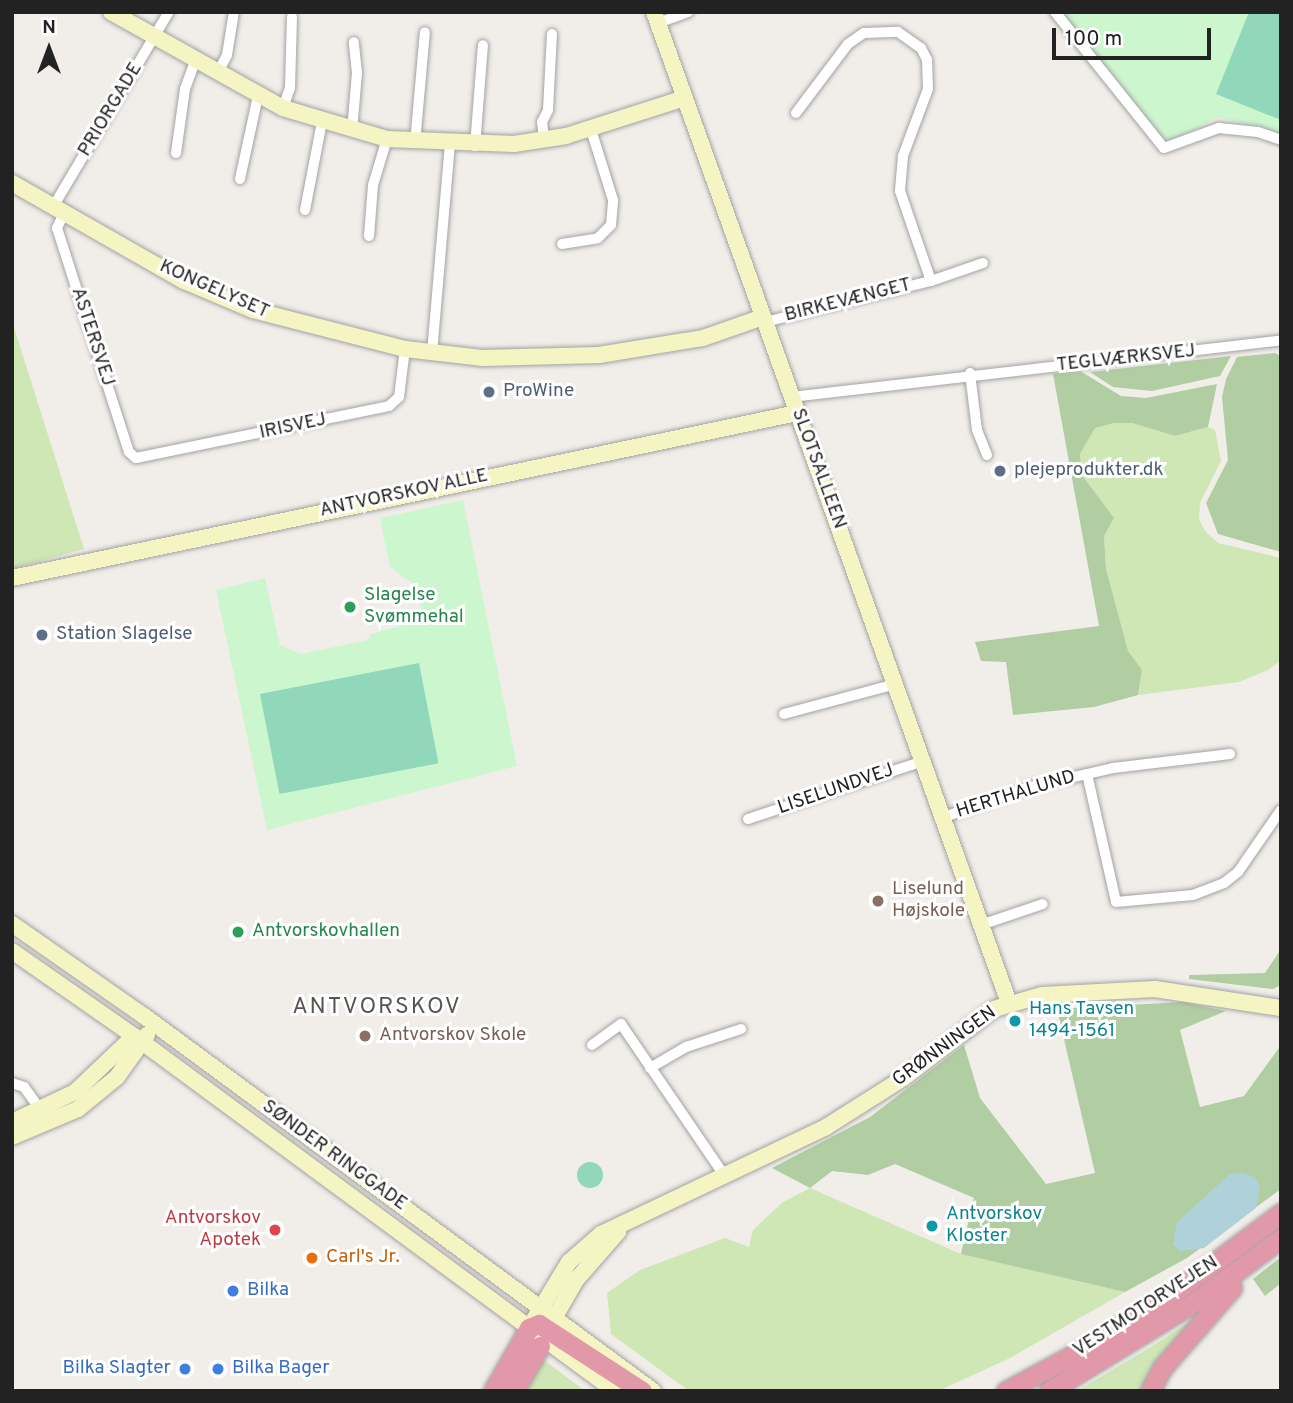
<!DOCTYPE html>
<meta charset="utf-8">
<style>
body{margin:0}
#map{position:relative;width:1293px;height:1403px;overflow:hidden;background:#f1eeea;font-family:Overpass,sans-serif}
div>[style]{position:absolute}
.grass>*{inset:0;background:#cfe6b5}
.forest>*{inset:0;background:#b1cda2}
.park>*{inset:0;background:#ccf6ce}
.pitch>*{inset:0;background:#90d8b9;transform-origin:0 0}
.round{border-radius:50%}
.water>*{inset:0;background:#afd2da}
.roads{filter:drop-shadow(0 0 2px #a3a3a3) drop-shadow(0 0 2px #a3a3a3)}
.street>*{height:10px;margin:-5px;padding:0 5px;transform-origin:5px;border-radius:5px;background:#fff}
.secondary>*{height:16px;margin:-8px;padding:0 8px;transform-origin:8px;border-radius:8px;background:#f5f5c4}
.highway>*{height:19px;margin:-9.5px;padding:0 9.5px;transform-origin:9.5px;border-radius:9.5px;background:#e199aa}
.dots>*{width:19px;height:19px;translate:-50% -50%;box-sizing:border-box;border:4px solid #fff;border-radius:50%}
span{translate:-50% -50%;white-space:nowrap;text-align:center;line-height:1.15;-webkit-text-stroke:6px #fff;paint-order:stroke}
.street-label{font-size:19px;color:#222}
.service-label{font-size:19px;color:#4e5e75}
.left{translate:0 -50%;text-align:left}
.leisure-label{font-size:19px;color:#27864d}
.education-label{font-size:19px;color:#785e54}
.culture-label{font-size:19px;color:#0d838f}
.health-label{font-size:19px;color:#be3a42}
.right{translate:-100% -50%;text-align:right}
.food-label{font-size:19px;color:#c56008}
.shop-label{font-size:19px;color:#366cbe}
.quarter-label{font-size:23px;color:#555;letter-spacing:2px}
.frame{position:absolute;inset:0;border:14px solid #222;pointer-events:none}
.north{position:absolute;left:14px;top:14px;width:70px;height:70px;-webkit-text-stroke:5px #fff;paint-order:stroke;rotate:0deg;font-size:19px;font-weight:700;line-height:28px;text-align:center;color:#222}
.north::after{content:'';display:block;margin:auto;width:24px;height:32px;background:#222;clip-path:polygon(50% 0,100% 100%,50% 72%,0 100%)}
.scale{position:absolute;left:1052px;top:28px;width:159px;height:32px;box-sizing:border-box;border:4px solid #222;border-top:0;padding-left:9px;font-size:21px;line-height:24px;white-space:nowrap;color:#222;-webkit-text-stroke:5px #fff;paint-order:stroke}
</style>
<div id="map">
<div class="grass">
<i style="clip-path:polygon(12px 321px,84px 549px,12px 569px)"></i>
<i style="clip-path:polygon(1114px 423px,1132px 423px,1175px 436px,1208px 427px,1215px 430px,1221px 461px,1200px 503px,1199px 519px,1205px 531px,1218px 543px,1281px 558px,1281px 660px,1268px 670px,1239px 682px,1138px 695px,1142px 670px,1128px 652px,1106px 569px,1104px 536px,1114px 518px,1082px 475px,1080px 454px,1095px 428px)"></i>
<i style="clip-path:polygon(810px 1188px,961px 1254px,1125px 1292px,1010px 1358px,938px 1391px,689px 1391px,611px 1334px,607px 1293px,640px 1270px,725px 1238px,749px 1247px,753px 1230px,783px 1202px)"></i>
<i style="clip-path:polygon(1196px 1317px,1142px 1391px,1077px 1391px,1154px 1345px)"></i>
<i style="clip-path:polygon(541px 1358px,564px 1375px,585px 1391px,520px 1391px)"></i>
</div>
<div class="forest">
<i style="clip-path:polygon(1275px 353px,1281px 356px,1281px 552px,1218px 534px,1206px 503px,1228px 460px,1222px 397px,1226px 379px,1237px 357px)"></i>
<i style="clip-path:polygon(1231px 356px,1220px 376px,1152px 391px,1113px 387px,1090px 372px)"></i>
<i style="clip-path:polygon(1080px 371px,1121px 396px,1146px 398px,1217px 384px,1208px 427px,1175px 436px,1132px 423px,1114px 423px,1095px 428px,1080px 454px,1082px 475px,1114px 518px,1104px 536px,1106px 569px,1128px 651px,1142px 670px,1138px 695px,1094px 707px,1013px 715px,1006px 662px,981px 661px,975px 642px,1099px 626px,1053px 374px)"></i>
<i style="clip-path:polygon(1281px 949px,1281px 985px,1273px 989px,1189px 979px,1189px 975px,1265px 973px)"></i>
<i style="clip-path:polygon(1183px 1002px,1226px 1011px,1180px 1030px,1200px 1107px,1244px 1096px,1281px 1045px,1281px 1189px,1187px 1258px,1125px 1292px,961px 1254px,974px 1198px,895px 1164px,868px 1175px,832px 1171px,810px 1188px,772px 1168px,870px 1117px,964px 1045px,980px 1098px,1046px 1184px,1095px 1173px,1057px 1009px)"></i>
<i style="clip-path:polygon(1281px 1257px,1281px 1283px,1265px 1296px,1253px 1279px)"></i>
</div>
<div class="park">
<i style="clip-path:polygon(1060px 12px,1281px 12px,1281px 134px,1218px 117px,1165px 144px)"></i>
<i style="clip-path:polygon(463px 500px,517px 766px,267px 830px,216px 590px,265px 578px,280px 645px,301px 654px,368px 640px,371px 634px,400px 626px,422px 613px,416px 586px,390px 567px,380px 518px)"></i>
</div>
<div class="pitch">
<i style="clip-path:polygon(1249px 12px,1281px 12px,1281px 120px,1216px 94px)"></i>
<i style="left:419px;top:663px;width:102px;height:162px;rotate:79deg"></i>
<i class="round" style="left:577px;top:1162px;width:26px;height:26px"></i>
</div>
<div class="water">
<i style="clip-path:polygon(1243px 1173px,1255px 1177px,1260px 1186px,1256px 1208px,1204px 1248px,1180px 1251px,1173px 1245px,1177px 1222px,1230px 1174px)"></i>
</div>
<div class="roads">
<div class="street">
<i style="left:1055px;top:12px;width:174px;rotate:51.3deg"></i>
<i style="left:1164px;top:148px;width:59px;rotate:-20deg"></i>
<i style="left:1219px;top:128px;width:39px;rotate:6deg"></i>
<i style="left:1258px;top:132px;width:24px;rotate:19deg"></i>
<i style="left:658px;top:23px;width:32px;rotate:-20deg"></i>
<i style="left:217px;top:74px;width:21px;rotate:-62deg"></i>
<i style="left:227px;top:55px;width:44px;rotate:-80.8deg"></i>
<i style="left:283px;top:108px;width:21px;rotate:-71deg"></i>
<i style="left:290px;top:88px;width:71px;rotate:-88.4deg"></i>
<i style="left:796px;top:113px;width:86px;rotate:-53deg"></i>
<i style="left:848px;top:44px;width:19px;rotate:-35deg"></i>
<i style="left:864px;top:33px;width:34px;rotate:-2deg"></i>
<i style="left:898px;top:32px;width:28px;rotate:35deg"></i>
<i style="left:921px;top:48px;width:13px;rotate:63deg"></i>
<i style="left:927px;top:60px;width:29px;rotate:88deg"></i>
<i style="left:928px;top:89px;width:72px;rotate:110.5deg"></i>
<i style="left:903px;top:156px;width:35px;rotate:95deg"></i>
<i style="left:900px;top:191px;width:95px;rotate:71deg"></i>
<i style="left:352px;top:131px;width:58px;rotate:-85.1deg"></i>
<i style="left:357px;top:73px;width:31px;rotate:-96deg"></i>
<i style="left:544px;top:140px;width:18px;rotate:-96deg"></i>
<i style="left:542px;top:122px;width:13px;rotate:-63deg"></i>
<i style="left:548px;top:110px;width:76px;rotate:-87deg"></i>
<i style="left:415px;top:143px;width:111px;rotate:-84.9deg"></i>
<i style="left:475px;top:146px;width:101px;rotate:-85.5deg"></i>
<i style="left:176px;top:153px;width:65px;rotate:-82deg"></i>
<i style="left:185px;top:89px;width:30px;rotate:-70deg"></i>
<i style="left:240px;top:179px;width:85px;rotate:-77.8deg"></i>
<i style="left:53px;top:207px;width:227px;rotate:-59.3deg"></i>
<i style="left:305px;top:210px;width:90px;rotate:-79.1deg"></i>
<i style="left:64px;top:213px;width:17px;rotate:115deg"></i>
<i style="left:57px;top:228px;width:235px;rotate:72.2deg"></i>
<i style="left:129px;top:452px;width:9px;rotate:41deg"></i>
<i style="left:136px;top:458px;width:258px;rotate:-11.6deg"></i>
<i style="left:389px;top:406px;width:13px;rotate:-42deg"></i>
<i style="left:399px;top:397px;width:48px;rotate:-82.9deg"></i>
<i style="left:369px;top:236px;width:51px;rotate:-85.5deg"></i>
<i style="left:373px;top:185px;width:48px;rotate:-73.1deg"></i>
<i style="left:562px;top:244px;width:36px;rotate:-9deg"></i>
<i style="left:598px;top:238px;width:18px;rotate:-45deg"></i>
<i style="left:611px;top:225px;width:25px;rotate:-85deg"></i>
<i style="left:613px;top:200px;width:73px;rotate:-107.4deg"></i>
<i style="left:765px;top:322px;width:171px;rotate:-13.9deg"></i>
<i style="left:931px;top:281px;width:55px;rotate:-19.1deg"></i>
<i style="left:432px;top:353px;width:209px;rotate:-85.1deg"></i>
<i style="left:970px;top:373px;width:57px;rotate:83deg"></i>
<i style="left:977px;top:430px;width:27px;rotate:68deg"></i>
<i style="left:792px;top:397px;width:492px;rotate:-6.6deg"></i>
<i style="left:784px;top:714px;width:116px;rotate:-15deg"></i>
<i style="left:1087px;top:774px;width:131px;rotate:77.2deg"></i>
<i style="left:1116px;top:902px;width:77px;rotate:-5.2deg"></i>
<i style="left:1193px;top:895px;width:33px;rotate:-21deg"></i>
<i style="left:1224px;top:883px;width:18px;rotate:-38deg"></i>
<i style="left:1238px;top:872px;width:75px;rotate:-55.3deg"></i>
<i style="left:944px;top:817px;width:91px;rotate:-19.2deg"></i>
<i style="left:1030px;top:787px;width:85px;rotate:-12.9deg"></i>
<i style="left:1113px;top:768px;width:118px;rotate:-6.8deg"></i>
<i style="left:748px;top:819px;width:184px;rotate:-18.3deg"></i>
<i style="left:981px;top:925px;width:65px;rotate:-18.7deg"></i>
<i style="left:592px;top:1045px;width:36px;rotate:-36deg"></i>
<i style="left:621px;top:1024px;width:183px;rotate:55.7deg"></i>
<i style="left:650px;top:1068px;width:42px;rotate:-30.3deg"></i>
<i style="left:686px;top:1047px;width:58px;rotate:-18.1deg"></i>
<i style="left:12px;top:1083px;width:13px;rotate:18deg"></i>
<i style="left:24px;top:1087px;width:29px;rotate:54deg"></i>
</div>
<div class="secondary">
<i style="left:111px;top:12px;width:197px;rotate:29.2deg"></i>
<i style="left:283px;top:108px;width:109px;rotate:16.6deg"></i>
<i style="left:387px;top:139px;width:127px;rotate:2.3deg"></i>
<i style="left:514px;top:144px;width:53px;rotate:-8.7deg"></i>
<i style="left:566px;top:136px;width:125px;rotate:-17.7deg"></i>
<i style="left:654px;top:12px;width:1053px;rotate:70.29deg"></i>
<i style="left:12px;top:183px;width:198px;rotate:29.7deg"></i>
<i style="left:184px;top:281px;width:75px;rotate:22.8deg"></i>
<i style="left:253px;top:310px;width:157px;rotate:14.4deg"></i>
<i style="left:405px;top:349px;width:79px;rotate:6.6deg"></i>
<i style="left:483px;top:358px;width:116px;rotate:-1.5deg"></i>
<i style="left:599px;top:355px;width:105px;rotate:-9.3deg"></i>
<i style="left:703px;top:338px;width:64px;rotate:-19.3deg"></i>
<i style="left:12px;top:578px;width:802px;rotate:-11.87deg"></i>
<i style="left:12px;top:924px;width:161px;rotate:34.9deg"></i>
<i style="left:144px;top:1016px;width:632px;rotate:36.38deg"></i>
<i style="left:12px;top:951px;width:149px;rotate:34.9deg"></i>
<i style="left:134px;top:1036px;width:598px;rotate:36.43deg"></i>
<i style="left:12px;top:1122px;width:70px;rotate:-25.5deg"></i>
<i style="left:75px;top:1092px;width:81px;rotate:-43.5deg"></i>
<i style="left:12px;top:1137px;width:72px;rotate:-23deg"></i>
<i style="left:78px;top:1109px;width:50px;rotate:-39.4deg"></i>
<i style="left:117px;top:1077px;width:52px;rotate:-54.5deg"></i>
<i style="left:549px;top:1327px;width:54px;rotate:-60.1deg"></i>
<i style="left:576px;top:1280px;width:64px;rotate:-48.8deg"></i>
<i style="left:529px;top:1328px;width:77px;rotate:-58.8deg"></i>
<i style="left:569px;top:1262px;width:43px;rotate:-41.2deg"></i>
<i style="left:601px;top:1234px;width:249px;rotate:-25.4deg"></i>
<i style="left:826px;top:1127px;width:93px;rotate:-32.3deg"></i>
<i style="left:905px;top:1077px;width:112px;rotate:-37.4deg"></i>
<i style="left:994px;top:1009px;width:50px;rotate:-16.3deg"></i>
<i style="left:1042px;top:995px;width:113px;rotate:-3deg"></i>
<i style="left:1155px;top:989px;width:127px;rotate:8.6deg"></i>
</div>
<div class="highway">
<i style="left:493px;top:1391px;width:73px;rotate:-60.3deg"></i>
<i style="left:529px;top:1328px;width:11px;rotate:-22deg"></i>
<i style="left:539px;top:1324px;width:123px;rotate:33deg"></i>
<i style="left:514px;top:1391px;width:52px;rotate:-60deg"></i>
<i style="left:1006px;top:1391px;width:101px;rotate:-28.3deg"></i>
<i style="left:1095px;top:1343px;width:113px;rotate:-33.1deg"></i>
<i style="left:1190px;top:1281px;width:114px;rotate:-36.8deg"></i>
<i style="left:1049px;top:1391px;width:172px;rotate:-31.5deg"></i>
<i style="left:1196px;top:1301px;width:106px;rotate:-36.5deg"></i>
<i style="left:1150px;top:1391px;width:27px;rotate:-62deg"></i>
<i style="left:1163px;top:1367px;width:105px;rotate:-48.9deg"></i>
</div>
</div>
<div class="dots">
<i style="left:489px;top:392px;background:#5c6f8a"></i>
<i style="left:1000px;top:471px;background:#5c6f8a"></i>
<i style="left:350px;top:607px;background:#2e9e5b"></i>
<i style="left:42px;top:635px;background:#5c6f8a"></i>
<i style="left:878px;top:901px;background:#8d6e63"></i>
<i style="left:238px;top:932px;background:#2e9e5b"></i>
<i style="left:1015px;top:1021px;background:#0f9aa8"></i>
<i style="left:365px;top:1036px;background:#8d6e63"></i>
<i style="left:932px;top:1226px;background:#0f9aa8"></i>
<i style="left:275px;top:1230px;background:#e0444e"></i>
<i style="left:312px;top:1258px;background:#e8710a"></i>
<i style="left:233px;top:1291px;background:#3f7fe0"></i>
<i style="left:185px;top:1369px;background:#3f7fe0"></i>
<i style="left:218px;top:1369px;background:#3f7fe0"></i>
</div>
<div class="street-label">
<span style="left:111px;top:110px;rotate:-59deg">PRIORGADE</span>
<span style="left:214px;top:290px;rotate:24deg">KONGELYSET</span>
<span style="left:848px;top:301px;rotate:-14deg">BIRKEVÆNGET</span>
<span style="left:92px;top:337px;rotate:72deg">ASTERSVEJ</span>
<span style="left:1126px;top:359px;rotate:-6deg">TEGLVÆRKSVEJ</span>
<span style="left:293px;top:427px;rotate:-12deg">IRISVEJ</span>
<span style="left:818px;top:469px;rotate:70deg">SLOTSALLEEN</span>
<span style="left:404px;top:494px;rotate:-12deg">ANTVORSKOV ALLE</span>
<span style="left:836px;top:790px;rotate:-19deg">LISELUNDVEJ</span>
<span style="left:1016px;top:795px;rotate:-17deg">HERTHALUND</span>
<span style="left:945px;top:1047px;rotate:-36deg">GRØNNINGEN</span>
<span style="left:334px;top:1156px;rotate:36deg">SØNDER RINGGADE</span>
<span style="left:1146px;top:1307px;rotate:-33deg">VESTMOTORVEJEN</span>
</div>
<div class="service-label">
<span class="left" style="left:503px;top:392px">ProWine</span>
<span class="left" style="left:1014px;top:471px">plejeprodukter.dk</span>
<span class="left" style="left:56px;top:635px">Station Slagelse</span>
</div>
<div class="leisure-label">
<span class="left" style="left:364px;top:607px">Slagelse<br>Svømmehal</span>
<span class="left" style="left:252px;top:932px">Antvorskovhallen</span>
</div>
<div class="education-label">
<span class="left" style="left:892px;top:901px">Liselund<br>Højskole</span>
<span class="left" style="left:379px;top:1036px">Antvorskov Skole</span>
</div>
<div class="culture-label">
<span class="left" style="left:1029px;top:1021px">Hans Tavsen<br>1494-1561</span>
<span class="left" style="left:946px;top:1226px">Antvorskov<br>Kloster</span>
</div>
<div class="health-label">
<span class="right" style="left:261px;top:1230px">Antvorskov<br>Apotek</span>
</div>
<div class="food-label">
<span class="left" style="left:326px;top:1258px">Carl's Jr.</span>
</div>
<div class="shop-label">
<span class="left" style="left:247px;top:1291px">Bilka</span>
<span class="right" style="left:171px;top:1369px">Bilka Slagter</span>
<span class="left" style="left:232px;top:1369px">Bilka Bager</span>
</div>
<div class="quarter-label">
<span style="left:377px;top:1008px">ANTVORSKOV</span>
</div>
<div class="frame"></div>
<div class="north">N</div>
<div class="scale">100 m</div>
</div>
